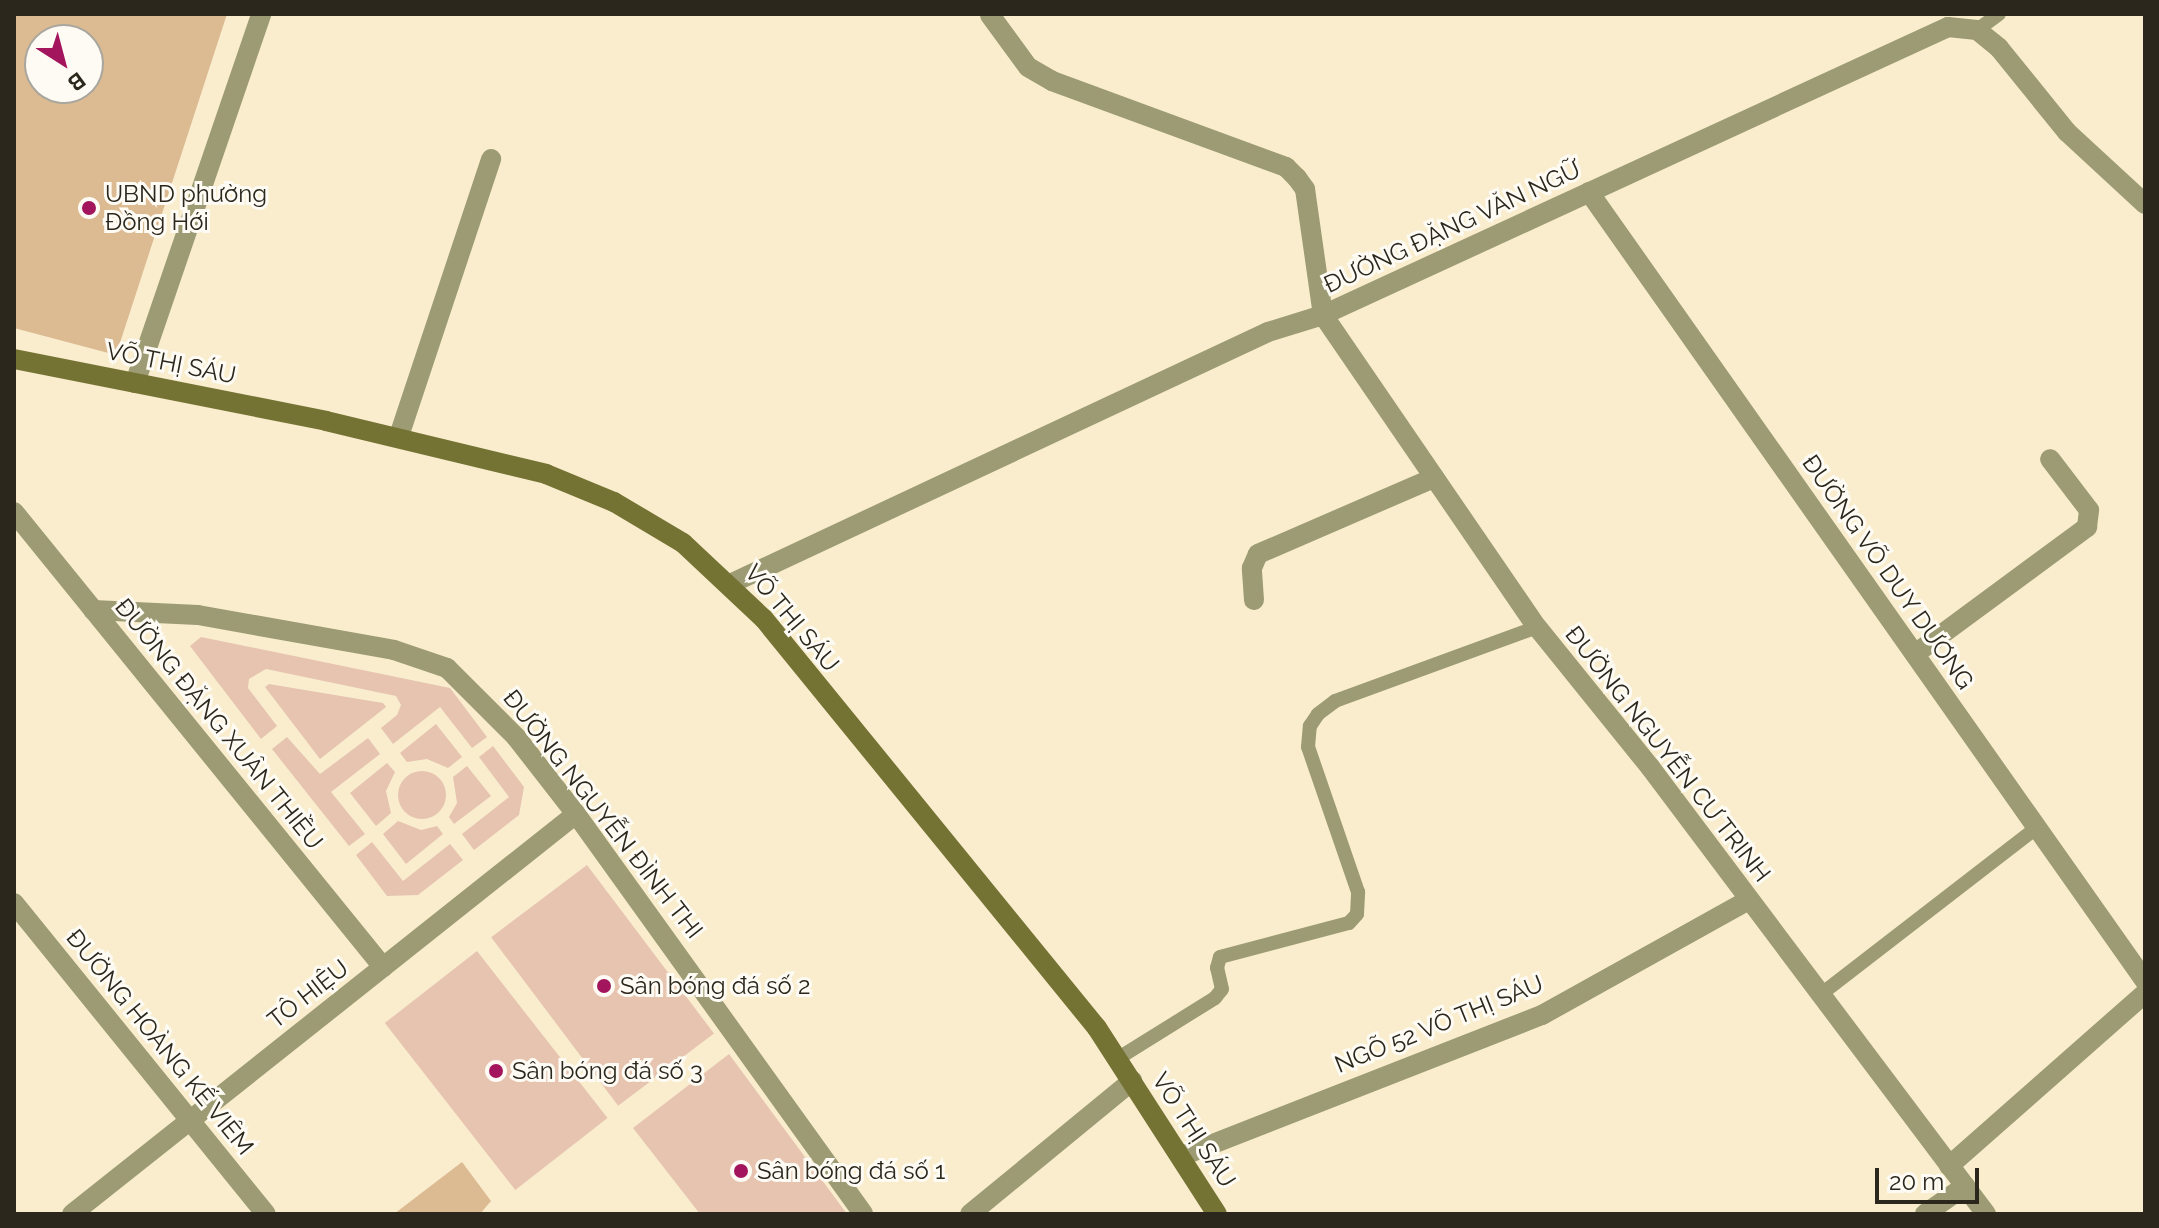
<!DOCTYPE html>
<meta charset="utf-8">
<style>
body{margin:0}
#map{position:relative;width:2159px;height:1228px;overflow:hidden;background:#f9edce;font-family:Raleway,sans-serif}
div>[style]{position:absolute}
.green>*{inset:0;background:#e7c4b0;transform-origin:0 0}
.round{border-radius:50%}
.building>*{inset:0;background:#dcba92}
.lane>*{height:14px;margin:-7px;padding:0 7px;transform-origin:7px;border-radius:7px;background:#9c9b73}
.street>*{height:20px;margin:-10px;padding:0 10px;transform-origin:10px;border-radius:10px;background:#9c9b73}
.secondary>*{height:20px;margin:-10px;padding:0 10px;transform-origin:10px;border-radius:10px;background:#757334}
.dots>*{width:22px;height:22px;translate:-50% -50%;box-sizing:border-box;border:4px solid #fdfbf4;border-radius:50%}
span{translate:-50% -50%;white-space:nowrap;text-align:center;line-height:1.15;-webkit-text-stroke:6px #fdfbf4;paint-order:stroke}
.poi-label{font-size:24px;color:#2c271c}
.left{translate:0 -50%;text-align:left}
.street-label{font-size:24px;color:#2c271c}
.frame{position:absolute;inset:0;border:16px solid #2c271c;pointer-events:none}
.north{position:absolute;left:24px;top:24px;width:80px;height:80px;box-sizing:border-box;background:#fdfbf4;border:2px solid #a9a69e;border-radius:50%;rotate:144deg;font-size:22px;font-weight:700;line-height:32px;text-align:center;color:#2c271c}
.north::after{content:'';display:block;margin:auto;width:28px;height:36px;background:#a3165d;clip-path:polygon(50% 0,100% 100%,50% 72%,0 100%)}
.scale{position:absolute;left:1875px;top:1168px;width:104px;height:36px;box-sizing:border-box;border:4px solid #2c271c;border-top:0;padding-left:10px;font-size:24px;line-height:28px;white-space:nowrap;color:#2c271c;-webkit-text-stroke:6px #fdfbf4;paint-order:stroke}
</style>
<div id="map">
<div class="green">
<i style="clip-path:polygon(201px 637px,450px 688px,487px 737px,472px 748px,440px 707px,393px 744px,381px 728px,397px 715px,401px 705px,396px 696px,266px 669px,249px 679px,248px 688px,277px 726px,261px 739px,190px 646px)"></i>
<i style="clip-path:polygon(269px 684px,383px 703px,386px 707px,320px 759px,265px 687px)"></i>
<i style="clip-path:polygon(436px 724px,462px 757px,448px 768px,427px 759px,407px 762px,400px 753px)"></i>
<i style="clip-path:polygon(287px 737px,320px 774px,368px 738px,380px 754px,331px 792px,365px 834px,349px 846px,272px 749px)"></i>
<i style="clip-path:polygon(493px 746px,524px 787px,519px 815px,474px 850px,462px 834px,509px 797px,479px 757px)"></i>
<i style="clip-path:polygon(387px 763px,395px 772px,386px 791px,391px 813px,376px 826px,350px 793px)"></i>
<i style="clip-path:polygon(467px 766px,491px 796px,454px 824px,449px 817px,457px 803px,453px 777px)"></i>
<i class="round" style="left:398px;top:771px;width:48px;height:48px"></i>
<i style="clip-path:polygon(398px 821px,421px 830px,437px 826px,443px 834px,406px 864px,383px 834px)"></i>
<i style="clip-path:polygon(372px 842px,403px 881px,450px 844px,463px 860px,418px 895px,387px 896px,356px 855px)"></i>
<i style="left:587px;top:865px;width:211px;height:120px;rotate:53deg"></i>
<i style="left:477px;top:951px;width:212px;height:117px;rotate:52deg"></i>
<i style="clip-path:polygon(729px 1054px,847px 1214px,700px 1214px,633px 1128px)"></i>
</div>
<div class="building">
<i style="clip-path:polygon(evenodd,14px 14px,227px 14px,116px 355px,14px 328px,14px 14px,40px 40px,88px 40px,88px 88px,40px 88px,40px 40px)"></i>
<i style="clip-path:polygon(462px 1162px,491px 1201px,480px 1214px,394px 1214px)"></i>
</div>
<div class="lane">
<i style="left:1977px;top:30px;width:27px;rotate:-36deg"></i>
<i style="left:1820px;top:995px;width:272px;rotate:-37.7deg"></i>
<i style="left:1117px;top:1059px;width:115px;rotate:-31.9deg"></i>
<i style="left:1215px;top:998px;width:11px;rotate:-52deg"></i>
<i style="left:1222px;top:989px;width:22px;rotate:-103deg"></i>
<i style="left:1217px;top:968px;width:11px;rotate:-75deg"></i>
<i style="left:1220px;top:957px;width:133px;rotate:-14.8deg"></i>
<i style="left:1349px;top:923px;width:12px;rotate:-48deg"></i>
<i style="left:1357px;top:914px;width:22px;rotate:-87deg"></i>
<i style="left:1358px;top:892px;width:153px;rotate:-109deg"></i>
<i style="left:1308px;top:747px;width:21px;rotate:-85deg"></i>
<i style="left:1310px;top:726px;width:14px;rotate:-56deg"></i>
<i style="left:1318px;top:714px;width:21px;rotate:-37deg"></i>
<i style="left:1335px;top:701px;width:215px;rotate:-20.1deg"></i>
</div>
<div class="street">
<i style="left:990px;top:15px;width:64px;rotate:53.8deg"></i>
<i style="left:1028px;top:67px;width:28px;rotate:30deg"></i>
<i style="left:1052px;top:81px;width:249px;rotate:20.2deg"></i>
<i style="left:1286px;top:167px;width:16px;rotate:45deg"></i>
<i style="left:1297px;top:178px;width:14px;rotate:54deg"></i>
<i style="left:1305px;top:189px;width:127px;rotate:81.9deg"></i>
<i style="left:1323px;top:315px;width:378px;rotate:55.6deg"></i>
<i style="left:1537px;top:627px;width:180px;rotate:51.1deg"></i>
<i style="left:1650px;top:767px;width:559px;rotate:53.07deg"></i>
<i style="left:1589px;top:192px;width:965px;rotate:54.83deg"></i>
<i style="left:135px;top:383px;width:390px;rotate:-71.1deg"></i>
<i style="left:399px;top:436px;width:292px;rotate:-71.6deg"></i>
<i style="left:14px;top:512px;width:586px;rotate:50.96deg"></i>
<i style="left:730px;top:584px;width:594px;rotate:-25.1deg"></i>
<i style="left:1268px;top:332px;width:58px;rotate:-17.2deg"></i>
<i style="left:1323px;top:315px;width:688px;rotate:-24.74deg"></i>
<i style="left:1948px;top:27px;width:29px;rotate:6deg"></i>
<i style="left:1977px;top:30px;width:28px;rotate:39deg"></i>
<i style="left:1999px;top:48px;width:108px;rotate:51deg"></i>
<i style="left:2067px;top:132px;width:106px;rotate:42.7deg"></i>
<i style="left:1254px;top:600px;width:32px;rotate:-94deg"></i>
<i style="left:1252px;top:568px;width:15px;rotate:-67deg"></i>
<i style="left:1258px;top:554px;width:192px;rotate:-23.4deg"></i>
<i style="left:93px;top:610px;width:105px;rotate:2.7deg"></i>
<i style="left:198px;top:615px;width:199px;rotate:10.1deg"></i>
<i style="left:394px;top:650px;width:56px;rotate:18.8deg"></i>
<i style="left:447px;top:668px;width:98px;rotate:45deg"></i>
<i style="left:516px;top:737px;width:98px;rotate:52.1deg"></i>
<i style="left:576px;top:814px;width:492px;rotate:54.3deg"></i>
<i style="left:1915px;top:654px;width:214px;rotate:-36.4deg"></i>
<i style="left:2087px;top:527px;width:17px;rotate:-83deg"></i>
<i style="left:2089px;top:510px;width:64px;rotate:-127.4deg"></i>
<i style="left:14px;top:903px;width:400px;rotate:51deg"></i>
<i style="left:1182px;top:1156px;width:387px;rotate:-21.4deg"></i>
<i style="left:1542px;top:1015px;width:237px;rotate:-29.1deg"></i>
<i style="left:1949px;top:1166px;width:261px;rotate:-41.4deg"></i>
<i style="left:72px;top:1214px;width:643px;rotate:-38.44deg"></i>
<i style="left:970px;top:1214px;width:210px;rotate:-39.4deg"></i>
<i style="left:1925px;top:1214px;width:49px;rotate:-35deg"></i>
</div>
<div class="secondary">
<i style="left:14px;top:359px;width:318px;rotate:11.2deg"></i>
<i style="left:326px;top:421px;width:226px;rotate:13.5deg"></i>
<i style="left:546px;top:474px;width:74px;rotate:22.4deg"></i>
<i style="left:614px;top:502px;width:80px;rotate:30.7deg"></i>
<i style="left:683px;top:543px;width:111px;rotate:43.2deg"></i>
<i style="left:764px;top:619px;width:527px;rotate:50.85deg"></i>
<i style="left:1097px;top:1028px;width:221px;rotate:57.2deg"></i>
</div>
<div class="dots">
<i style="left:89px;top:208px;background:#a3165d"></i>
<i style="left:604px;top:986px;background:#a3165d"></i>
<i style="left:496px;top:1071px;background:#a3165d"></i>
<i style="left:741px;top:1171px;background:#a3165d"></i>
</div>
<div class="poi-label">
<span class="left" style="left:105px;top:208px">UBND phường<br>Đồng Hới</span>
<span class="left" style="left:620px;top:986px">Sân bóng đá số 2</span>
<span class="left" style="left:512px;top:1071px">Sân bóng đá số 3</span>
<span class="left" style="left:757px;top:1171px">Sân bóng đá số 1</span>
</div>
<div class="street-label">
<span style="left:1452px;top:227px;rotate:-25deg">ĐƯỜNG ĐẶNG VĂN NGỮ</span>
<span style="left:171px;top:363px;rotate:11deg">VÕ THỊ SÁU</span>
<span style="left:1888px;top:572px;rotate:55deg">ĐƯỜNG VÕ DUY DƯƠNG</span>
<span style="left:792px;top:618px;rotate:50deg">VÕ THỊ SÁU</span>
<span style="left:219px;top:724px;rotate:51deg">ĐƯỜNG ĐẶNG XUÂN THIỀU</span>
<span style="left:1668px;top:754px;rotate:52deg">ĐƯỜNG NGUYỄN CƯ TRINH</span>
<span style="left:603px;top:814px;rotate:52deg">ĐƯỜNG NGUYỄN ĐÌNH THI</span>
<span style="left:308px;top:994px;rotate:-38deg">TÔ HIỆU</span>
<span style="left:1439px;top:1024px;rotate:-22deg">NGÕ 52 VÕ THỊ SÁU</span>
<span style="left:160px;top:1042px;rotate:51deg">ĐƯỜNG HOÀNG KẾ VIÊM</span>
<span style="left:1194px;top:1130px;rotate:57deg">VÕ THỊ SÁU</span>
</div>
<div class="frame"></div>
<div class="north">B</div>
<div class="scale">20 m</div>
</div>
